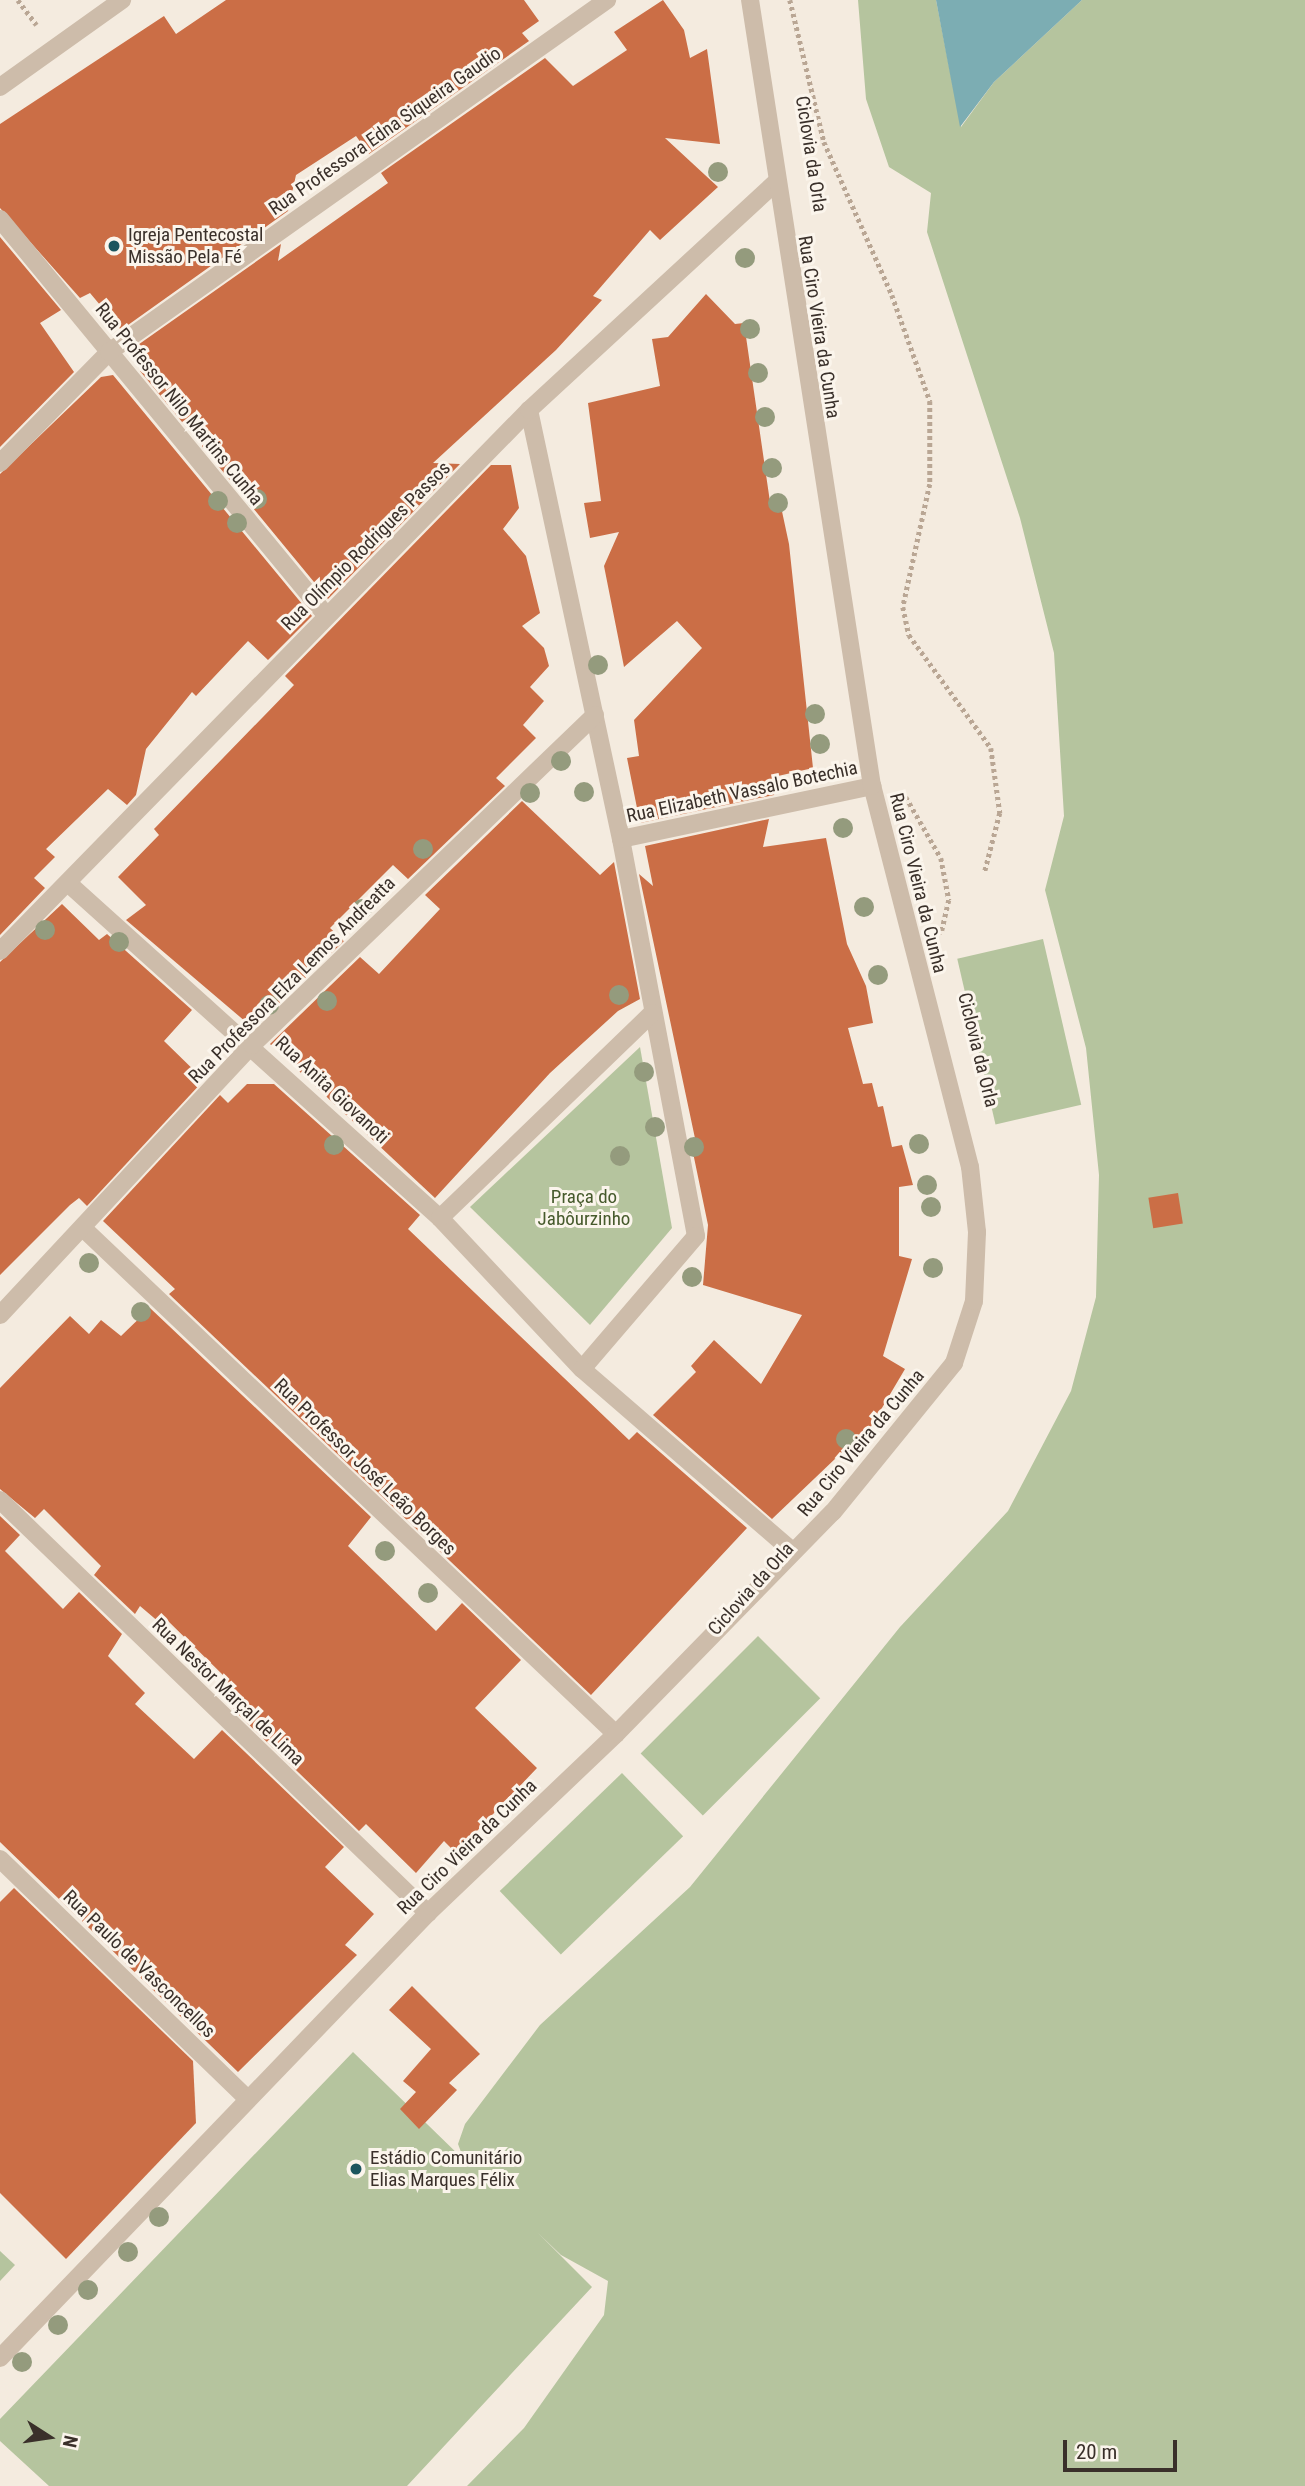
<!DOCTYPE html>
<meta charset="utf-8">
<style>
body{margin:0}
#map{position:relative;width:1305px;height:2486px;overflow:hidden;background:#f4ebdf;font-family:"Roboto Condensed",sans-serif}
div>[style]{position:absolute}
.green>*{inset:0;background:#b5c49e;transform-origin:0 0}
.water>*{inset:0;background:#7cadb3}
.building>*{inset:0;background:#cb6e46;transform-origin:0 0}
.path>*{height:4.5px;margin-top:-2.25px;transform-origin:0;background:repeating-linear-gradient(90deg,#b9a694 0 3.5px,transparent 0 7px)}
.street>*{height:18px;margin:-9px;padding:0 9px;transform-origin:9px;border-radius:9px;background:#cdbcaa}
.trees>*{width:20px;height:20px;margin:-10px;border-radius:50%;background:#949b7d}
.dots>*{width:19px;height:19px;translate:-50% -50%;box-sizing:border-box;border:4px solid #fbf5ec;border-radius:50%}
span{translate:-50% -50%;white-space:nowrap;text-align:center;line-height:1.15;-webkit-text-stroke:6px #fbf5ec;paint-order:stroke}
.street-label{font-size:19px;color:#3a302a}
.poi-label{font-size:19px;color:#3a302a}
.left{translate:0 -50%;text-align:left}
.park-label{font-size:19px;color:#465a2c}
.north{position:absolute;left:14px;top:2402px;width:70px;height:70px;-webkit-text-stroke:5px #fbf5ec;paint-order:stroke;rotate:102deg;font-size:19px;font-weight:700;line-height:28px;text-align:center;color:#3a302a}
.north::after{content:'';display:block;margin:auto;width:24px;height:32px;background:#3a302a;clip-path:polygon(50% 0,100% 100%,50% 72%,0 100%)}
.scale{position:absolute;left:1063px;top:2440px;width:114px;height:32px;box-sizing:border-box;border:4px solid #3a302a;border-top:0;padding-left:9px;font-size:21px;line-height:24px;white-space:nowrap;color:#3a302a;-webkit-text-stroke:5px #fbf5ec;paint-order:stroke}
</style>
<div id="map">
<div class="green">
<i style="clip-path:polygon(858px 0,936px 0,961px 127px,994px 82px,1082px 0,1305px 0,1305px 2486px,467px 2486px,524px 2428px,604px 2315px,608px 2281px,561px 2255px,538px 2233px,592px 2287px,407px 2486px,49px 2486px,0 2441px,0 2419px,353px 2052px,464px 2160px,458px 2144px,465px 2124px,540px 2025px,690px 1887px,900px 1627px,1008px 1511px,1071px 1391px,1096px 1297px,1099px 1175px,1086px 1048px,1045px 890px,1064px 816px,1054px 653px,1020px 518px,927px 232px,931px 193px,889px 167px,866px 99px)"></i>
<i style="left:1043px;top:939px;width:170px;height:88px;rotate:77deg"></i>
<i style="clip-path:polygon(640px 1047px,672px 1228px,590px 1325px,470px 1207px)"></i>
<i style="left:758px;top:1636px;width:88px;height:166px;rotate:45deg"></i>
<i style="left:622px;top:1773px;width:88px;height:170px;rotate:46deg"></i>
<i style="clip-path:polygon(0 2251px,15px 2265px,0 2281px)"></i>
</div>
<div class="water">
<i style="clip-path:polygon(936px 0,1082px 0,994px 82px,960px 127px)"></i>
</div>
<div class="building">
<i style="clip-path:polygon(226px 0,524px 0,539px 21px,522px 33px,529px 41px,369px 154px,356px 136px,296px 175px,288px 211px,121px 330px,90px 293px,80px 298px,0 208px,0 124px,164px 16px,176px 34px)"></i>
<i style="clip-path:polygon(663px 0,684px 30px,690px 58px,707px 49px,720px 144px,665px 138px,718px 187px,660px 240px,650px 230px,593px 296px,602px 300px,556px 350px,433px 463px,460px 464px,328px 599px,140px 371px,153px 369px,135px 347px,281px 244px,278px 261px,388px 183px,381px 173px,545px 58px,573px 86px,627px 50px,614px 32px)"></i>
<i style="clip-path:polygon(0 237px,61px 310px,40px 323px,74px 372px,0 447px)"></i>
<i style="clip-path:polygon(706px 294px,735px 324px,744px 323px,770px 502px,780px 502px,789px 544px,813px 768px,778px 776px,774px 795px,640px 823px,627px 758px,639px 756px,634px 720px,702px 648px,677px 621px,624px 667px,604px 566px,619px 532px,590px 538px,584px 503px,601px 501px,588px 403px,660px 386px,652px 339px,668px 337px)"></i>
<i style="clip-path:polygon(113px 375px,312px 616px,268px 660px,248px 641px,196px 696px,192px 692px,146px 749px,136px 795px,127px 805px,108px 789px,46px 849px,55px 857px,34px 878px,45px 888px,0 935px,0 474px,101px 377px)"></i>
<i style="clip-path:polygon(491px 465px,511px 465px,519px 508px,503px 529px,526px 556px,540px 613px,522px 626px,544px 648px,549px 666px,530px 687px,544px 701px,523px 725px,536px 738px,496px 778px,505px 786px,408px 879px,393px 865px,330px 928px,344px 941px,253px 1028px,126px 920px,146px 905px,118px 877px,159px 835px,154px 829px,294px 685px,285px 676px)"></i>
<i style="clip-path:polygon(522px 801px,600px 875px,614px 862px,640px 999px,618px 1011px,550px 1073px,435px 1198px,270px 1044px,360px 957px,379px 974px,440px 909px,425px 895px)"></i>
<i style="clip-path:polygon(769px 819px,763px 847px,826px 838px,847px 944px,866px 986px,873px 1023px,848px 1028px,863px 1084px,872px 1083px,878px 1107px,883px 1106px,892px 1147px,902px 1145px,913px 1185px,899px 1187px,899px 1256px,912px 1259px,883px 1356px,905px 1369px,863px 1440px,858px 1437px,772px 1519px,653px 1415px,696px 1372px,691px 1366px,714px 1340px,761px 1384px,802px 1315px,703px 1285px,708px 1225px,691px 1143px,696px 1143px,639px 874px,653px 886px,645px 846px)"></i>
<i style="clip-path:polygon(62px 904px,99px 940px,107px 934px,192px 1010px,164px 1041px,204px 1080px,87px 1206px,79px 1198px,70px 1205px,0 1275px,0 962px)"></i>
<i style="clip-path:polygon(247px 1084px,274px 1084px,420px 1215px,408px 1229px,629px 1440px,637px 1432px,747px 1528px,591px 1695px,169px 1294px,175px 1289px,103px 1221px,220px 1095px,228px 1103px)"></i>
<i style="left:1178px;top:1193px;width:31px;height:30px;rotate:81deg"></i>
<i style="clip-path:polygon(150px 1308px,371px 1517px,348px 1546px,436px 1631px,462px 1603px,521px 1660px,475px 1708px,537px 1768px,456px 1853px,444px 1841px,416px 1873px,366px 1824px,359px 1831px,238px 1714px,214px 1686px,224px 1676px,165px 1618px,160px 1623px,140px 1606px,135px 1614px,94px 1575px,101px 1566px,44px 1509px,35px 1518px,0 1489px,0 1388px,70px 1316px,89px 1334px,101px 1320px,121px 1336px)"></i>
<i style="clip-path:polygon(0 1516px,20px 1535px,5px 1551px,63px 1609px,79px 1592px,122px 1634px,108px 1656px,145px 1693px,135px 1704px,194px 1759px,222px 1730px,344px 1847px,325px 1867px,374px 1914px,345px 1945px,357px 1955px,238px 2072px,0 1842px)"></i>
<i style="clip-path:polygon(14px 1888px,193px 2061px,196px 2123px,66px 2259px,0 2193px,0 1902px)"></i>
<i style="clip-path:polygon(412px 1986px,480px 2054px,449px 2083px,457px 2090px,419px 2129px,400px 2109px,416px 2092px,403px 2081px,431px 2049px,389px 2010px)"></i>
</div>
<div class="path">
<i style="left:18px;top:0;width:31px;rotate:53deg"></i>
<i style="left:790px;top:0;width:146px;rotate:76.5deg"></i>
<i style="left:824px;top:142px;width:167px;rotate:66deg"></i>
<i style="left:892px;top:295px;width:113px;rotate:70.3deg"></i>
<i style="left:930px;top:401px;width:83px;rotate:90deg"></i>
<i style="left:930px;top:484px;width:126px;rotate:102.4deg"></i>
<i style="left:903px;top:607px;width:29px;rotate:78deg"></i>
<i style="left:909px;top:635px;width:140px;rotate:54deg"></i>
<i style="left:991px;top:748px;width:66px;rotate:82.1deg"></i>
<i style="left:1000px;top:813px;width:60px;rotate:104.5deg"></i>
<i style="left:906px;top:797px;width:70px;rotate:60.2deg"></i>
<i style="left:941px;top:858px;width:43px;rotate:79.2deg"></i>
<i style="left:949px;top:900px;width:35px;rotate:103deg"></i>
</div>
<div class="street">
<i style="left:0;top:87px;width:150px;rotate:-35.5deg"></i>
<i style="left:0;top:219px;width:513px;rotate:50.54deg"></i>
<i style="left:529px;top:410px;width:439px;rotate:77.9deg"></i>
<i style="left:621px;top:839px;width:404px;rotate:79.3deg"></i>
<i style="left:696px;top:1236px;width:175px;rotate:130.6deg"></i>
<i style="left:0;top:463px;width:156px;rotate:-45.5deg"></i>
<i style="left:109px;top:352px;width:610px;rotate:-35.25deg"></i>
<i style="left:621px;top:839px;width:257px;rotate:-11.9deg"></i>
<i style="left:69px;top:884px;width:499px;rotate:42deg"></i>
<i style="left:440px;top:1218px;width:207px;rotate:46.8deg"></i>
<i style="left:582px;top:1369px;width:279px;rotate:40.9deg"></i>
<i style="left:0;top:951px;width:757px;rotate:-45.64deg"></i>
<i style="left:529px;top:410px;width:335px;rotate:-42.7deg"></i>
<i style="left:440px;top:1218px;width:295px;rotate:-44deg"></i>
<i style="left:85px;top:1230px;width:732px;rotate:43.51deg"></i>
<i style="left:0;top:1315px;width:369px;rotate:-47deg"></i>
<i style="left:252px;top:1045px;width:476px;rotate:-43.9deg"></i>
<i style="left:0;top:1500px;width:595px;rotate:43.98deg"></i>
<i style="left:0;top:1859px;width:345px;rotate:44.1deg"></i>
<i style="left:0;top:2358px;width:617px;rotate:-46.12deg"></i>
<i style="left:428px;top:1913px;width:260px;rotate:-43.6deg"></i>
<i style="left:616px;top:1734px;width:310px;rotate:-45.7deg"></i>
<i style="left:833px;top:1512px;width:192px;rotate:-50.9deg"></i>
<i style="left:954px;top:1363px;width:65px;rotate:-72.1deg"></i>
<i style="left:974px;top:1301px;width:69px;rotate:-87.5deg"></i>
<i style="left:977px;top:1232px;width:65px;rotate:-96.1deg"></i>
<i style="left:970px;top:1167px;width:393px;rotate:-104.4deg"></i>
<i style="left:872px;top:786px;width:795px;rotate:-98.82deg"></i>
</div>
<div class="trees">
<i style="left:718px;top:172px"></i>
<i style="left:745px;top:258px"></i>
<i style="left:750px;top:329px"></i>
<i style="left:758px;top:373px"></i>
<i style="left:765px;top:417px"></i>
<i style="left:772px;top:468px"></i>
<i style="left:257px;top:499px"></i>
<i style="left:218px;top:501px"></i>
<i style="left:778px;top:503px"></i>
<i style="left:237px;top:523px"></i>
<i style="left:598px;top:665px"></i>
<i style="left:815px;top:714px"></i>
<i style="left:820px;top:744px"></i>
<i style="left:561px;top:761px"></i>
<i style="left:584px;top:792px"></i>
<i style="left:530px;top:793px"></i>
<i style="left:843px;top:828px"></i>
<i style="left:423px;top:849px"></i>
<i style="left:864px;top:907px"></i>
<i style="left:362px;top:909px"></i>
<i style="left:45px;top:930px"></i>
<i style="left:119px;top:942px"></i>
<i style="left:878px;top:975px"></i>
<i style="left:619px;top:995px"></i>
<i style="left:327px;top:1001px"></i>
<i style="left:269px;top:1005px"></i>
<i style="left:644px;top:1072px"></i>
<i style="left:655px;top:1127px"></i>
<i style="left:919px;top:1144px"></i>
<i style="left:334px;top:1145px"></i>
<i style="left:694px;top:1147px"></i>
<i style="left:620px;top:1156px"></i>
<i style="left:927px;top:1185px"></i>
<i style="left:931px;top:1207px"></i>
<i style="left:89px;top:1263px"></i>
<i style="left:933px;top:1268px"></i>
<i style="left:692px;top:1277px"></i>
<i style="left:141px;top:1312px"></i>
<i style="left:846px;top:1439px"></i>
<i style="left:385px;top:1551px"></i>
<i style="left:428px;top:1593px"></i>
<i style="left:159px;top:2217px"></i>
<i style="left:128px;top:2252px"></i>
<i style="left:88px;top:2290px"></i>
<i style="left:58px;top:2325px"></i>
<i style="left:22px;top:2362px"></i>
</div>
<div class="dots">
<i style="left:114px;top:246px;background:#1d565e"></i>
<i style="left:356px;top:2169px;background:#1d565e"></i>
</div>
<div class="street-label">
<span style="left:385px;top:131px;rotate:-35deg">Rua Professora Edna Siqueira Gaudio</span>
<span style="left:811px;top:154px;rotate:81deg">Ciclovia da Orla</span>
<span style="left:819px;top:327px;rotate:81deg">Rua Ciro Vieira da Cunha</span>
<span style="left:179px;top:404px;rotate:51deg">Rua Professor Nilo Martins Cunha</span>
<span style="left:366px;top:546px;rotate:-45deg">Rua Olímpio Rodrigues Passos</span>
<span style="left:742px;top:792px;rotate:-12deg">Rua Elizabeth Vassalo Botechia</span>
<span style="left:918px;top:883px;rotate:76deg">Rua Ciro Vieira da Cunha</span>
<span style="left:292px;top:980px;rotate:-45deg">Rua Professora Elza Lemos Andreatta</span>
<span style="left:978px;top:1050px;rotate:76deg">Ciclovia da Orla</span>
<span style="left:332px;top:1090px;rotate:43deg">Rua Anita Giovanoti</span>
<span style="left:861px;top:1443px;rotate:-50deg">Rua Ciro Vieira da Cunha</span>
<span style="left:365px;top:1467px;rotate:44deg">Rua Professor José Leão Borges</span>
<span style="left:751px;top:1589px;rotate:-48deg">Ciclovia da Orla</span>
<span style="left:228px;top:1692px;rotate:44deg">Rua Nestor Marçal de Lima</span>
<span style="left:467px;top:1847px;rotate:-44deg">Rua Ciro Vieira da Cunha</span>
<span style="left:139px;top:1964px;rotate:44deg">Rua Paulo de Vasconcellos</span>
</div>
<div class="poi-label">
<span class="left" style="left:128px;top:246px">Igreja Pentecostal<br>Missão Pela Fé</span>
<span class="left" style="left:370px;top:2169px">Estádio Comunitário<br>Elias Marques Félix</span>
</div>
<div class="park-label">
<span style="left:584px;top:1208px">Praça do<br>Jabôurzinho</span>
</div>
<div class="north">N</div>
<div class="scale">20 m</div>
</div>
